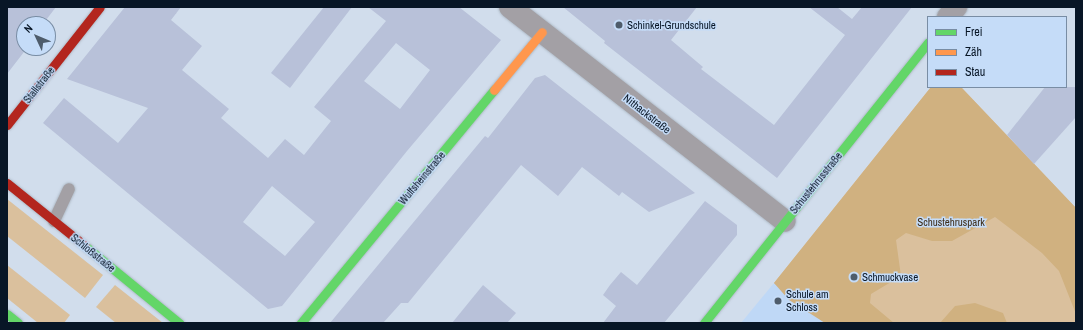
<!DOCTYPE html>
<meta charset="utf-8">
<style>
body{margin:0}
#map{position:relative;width:1083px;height:330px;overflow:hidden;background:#d1ddec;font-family:"Archivo Narrow",sans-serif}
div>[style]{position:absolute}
.built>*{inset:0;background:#bfd8f6}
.green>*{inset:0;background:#dac09d}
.forest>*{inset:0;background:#d0b180}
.building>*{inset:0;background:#b8c1d9}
.roads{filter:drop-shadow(0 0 1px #afbac6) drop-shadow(0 0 1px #afbac6)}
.lane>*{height:12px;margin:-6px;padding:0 6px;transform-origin:6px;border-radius:6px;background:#a3a0a5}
.street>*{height:22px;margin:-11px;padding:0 11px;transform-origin:11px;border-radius:11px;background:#a3a0a5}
.fast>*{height:9px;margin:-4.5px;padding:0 4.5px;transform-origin:4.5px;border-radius:4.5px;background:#63d668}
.slow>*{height:9px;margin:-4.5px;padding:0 4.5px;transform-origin:4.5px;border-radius:4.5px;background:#ff974d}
.jam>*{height:9px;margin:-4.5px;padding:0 4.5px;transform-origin:4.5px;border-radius:4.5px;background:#b3261e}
.dots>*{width:11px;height:11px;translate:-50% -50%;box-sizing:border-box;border:2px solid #c5dcf8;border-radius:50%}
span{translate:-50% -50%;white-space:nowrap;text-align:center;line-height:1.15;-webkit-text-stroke:3px #c5dcf8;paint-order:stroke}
.poi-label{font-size:11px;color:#081626}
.left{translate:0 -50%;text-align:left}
.street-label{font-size:11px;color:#081626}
.park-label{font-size:11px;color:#3e2e1a}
.frame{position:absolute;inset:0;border:8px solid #081626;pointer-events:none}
.legend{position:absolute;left:927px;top:16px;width:140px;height:72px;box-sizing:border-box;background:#c5dcf8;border:1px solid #798da4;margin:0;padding:5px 7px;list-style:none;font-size:12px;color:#081626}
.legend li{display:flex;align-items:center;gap:8px;height:20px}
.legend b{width:20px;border:1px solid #798da4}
.north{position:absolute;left:16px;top:16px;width:40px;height:40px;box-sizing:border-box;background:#c5dcf8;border:1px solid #798da4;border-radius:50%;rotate:314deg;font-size:11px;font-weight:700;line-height:16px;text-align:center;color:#081626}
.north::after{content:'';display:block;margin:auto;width:14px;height:18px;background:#4e5c6b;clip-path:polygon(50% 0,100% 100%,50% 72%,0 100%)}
</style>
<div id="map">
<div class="built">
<i style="clip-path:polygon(774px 283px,825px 323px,741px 323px)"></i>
</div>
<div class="green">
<i style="clip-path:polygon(931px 87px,961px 87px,1076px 208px,1076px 323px,825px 323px,774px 283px)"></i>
<i style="clip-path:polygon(7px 199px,103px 275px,85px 298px,7px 236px)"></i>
<i style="clip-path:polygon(7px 265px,70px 315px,64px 323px,38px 323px,7px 298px)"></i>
<i style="clip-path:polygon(115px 285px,163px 323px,116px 323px,96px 307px)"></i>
</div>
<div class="forest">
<i style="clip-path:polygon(931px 87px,961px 87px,1076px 208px,1076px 314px,1059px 271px,1042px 253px,995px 217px,952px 241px,932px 241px,906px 233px,896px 240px,901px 276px,871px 294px,870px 303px,894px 323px,825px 323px,789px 300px,774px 283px)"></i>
<i style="clip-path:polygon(975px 303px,1003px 313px,1007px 323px,940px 323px,955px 306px)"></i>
</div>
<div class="building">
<i style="clip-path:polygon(7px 7px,56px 7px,43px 24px,24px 24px,24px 48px,27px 48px,7px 74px)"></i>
<i style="clip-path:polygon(evenodd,125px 7px,181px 7px,171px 20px,202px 46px,182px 70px,229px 109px,221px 118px,268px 158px,285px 139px,304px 155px,331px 121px,314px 107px,386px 21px,368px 7px,459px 7px,501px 40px,407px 151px,282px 306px,268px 309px,43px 123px,64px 98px,118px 143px,148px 108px,67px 79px,125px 7px,396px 43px,430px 70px,400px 109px,364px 81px,396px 43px,125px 7px,272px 186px,315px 222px,285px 256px,243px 222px,272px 186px)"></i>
<i style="clip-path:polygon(324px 7px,352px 7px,290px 88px,271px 73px)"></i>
<i style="clip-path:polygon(563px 7px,697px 7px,671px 40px,703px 67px,701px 69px,774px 125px,845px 35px,809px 7px,837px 7px,852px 19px,862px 7px,912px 7px,777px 178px,604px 43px,605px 41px)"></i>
<i style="clip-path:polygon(545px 75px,695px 193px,649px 212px,622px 192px,619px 196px,582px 167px,558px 196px,521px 165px,408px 303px,401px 303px,383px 323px,330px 323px,485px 136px,488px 138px,535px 78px)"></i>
<i style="clip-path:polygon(1045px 87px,1076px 87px,1076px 117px,1034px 164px,1007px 135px)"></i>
<i style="clip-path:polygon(705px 201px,737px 225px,737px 235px,664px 323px,603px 323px,616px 306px,603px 295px,610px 285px,621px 272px,637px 285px)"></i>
<i style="clip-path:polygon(483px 285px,516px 313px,507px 323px,452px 323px)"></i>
</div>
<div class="roads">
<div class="lane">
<i style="left:54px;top:221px;width:35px;rotate:-65deg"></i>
</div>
<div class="street">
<i style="left:510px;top:7px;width:348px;rotate:37.9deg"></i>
<i style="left:948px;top:17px;width:13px;rotate:-51deg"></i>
</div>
<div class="fast">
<i style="left:85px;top:246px;width:122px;rotate:39.3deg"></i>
<i style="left:7px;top:314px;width:14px;rotate:39deg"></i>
<i style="left:301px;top:323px;width:303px;rotate:-50.4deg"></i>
<i style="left:704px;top:323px;width:359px;rotate:-51.4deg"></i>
</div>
<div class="slow">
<i style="left:494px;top:90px;width:75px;rotate:-50.4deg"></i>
</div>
<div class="jam">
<i style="left:7px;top:125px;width:150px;rotate:-51.8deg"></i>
<i style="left:7px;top:183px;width:100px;rotate:38.9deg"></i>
</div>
</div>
<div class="dots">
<i style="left:619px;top:25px;background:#4e5c6b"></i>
<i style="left:854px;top:277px;background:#4e5c6b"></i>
<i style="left:778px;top:301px;background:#4e5c6b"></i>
</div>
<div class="poi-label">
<span class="left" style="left:627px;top:25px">Schinkel-Grundschule</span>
<span class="left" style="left:862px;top:277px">Schmuckvase</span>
<span class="left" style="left:786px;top:301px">Schule am<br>Schloss</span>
</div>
<div class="street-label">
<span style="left:39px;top:85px;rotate:-52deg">Stallstraße</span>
<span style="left:647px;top:114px;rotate:38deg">Nithackstraße</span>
<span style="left:422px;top:178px;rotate:-50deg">Wulfsheinstraße</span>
<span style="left:816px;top:183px;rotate:-51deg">Schustehrusstraße</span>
<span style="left:93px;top:253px;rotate:39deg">Schloßstraße</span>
</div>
<div class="park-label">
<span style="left:951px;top:222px">Schustehruspark</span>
</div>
<div class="frame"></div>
<ul class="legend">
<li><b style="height:5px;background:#63d668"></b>Frei</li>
<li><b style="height:5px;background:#ff974d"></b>Zäh</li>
<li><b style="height:5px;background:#b3261e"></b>Stau</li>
</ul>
<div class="north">N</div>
</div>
